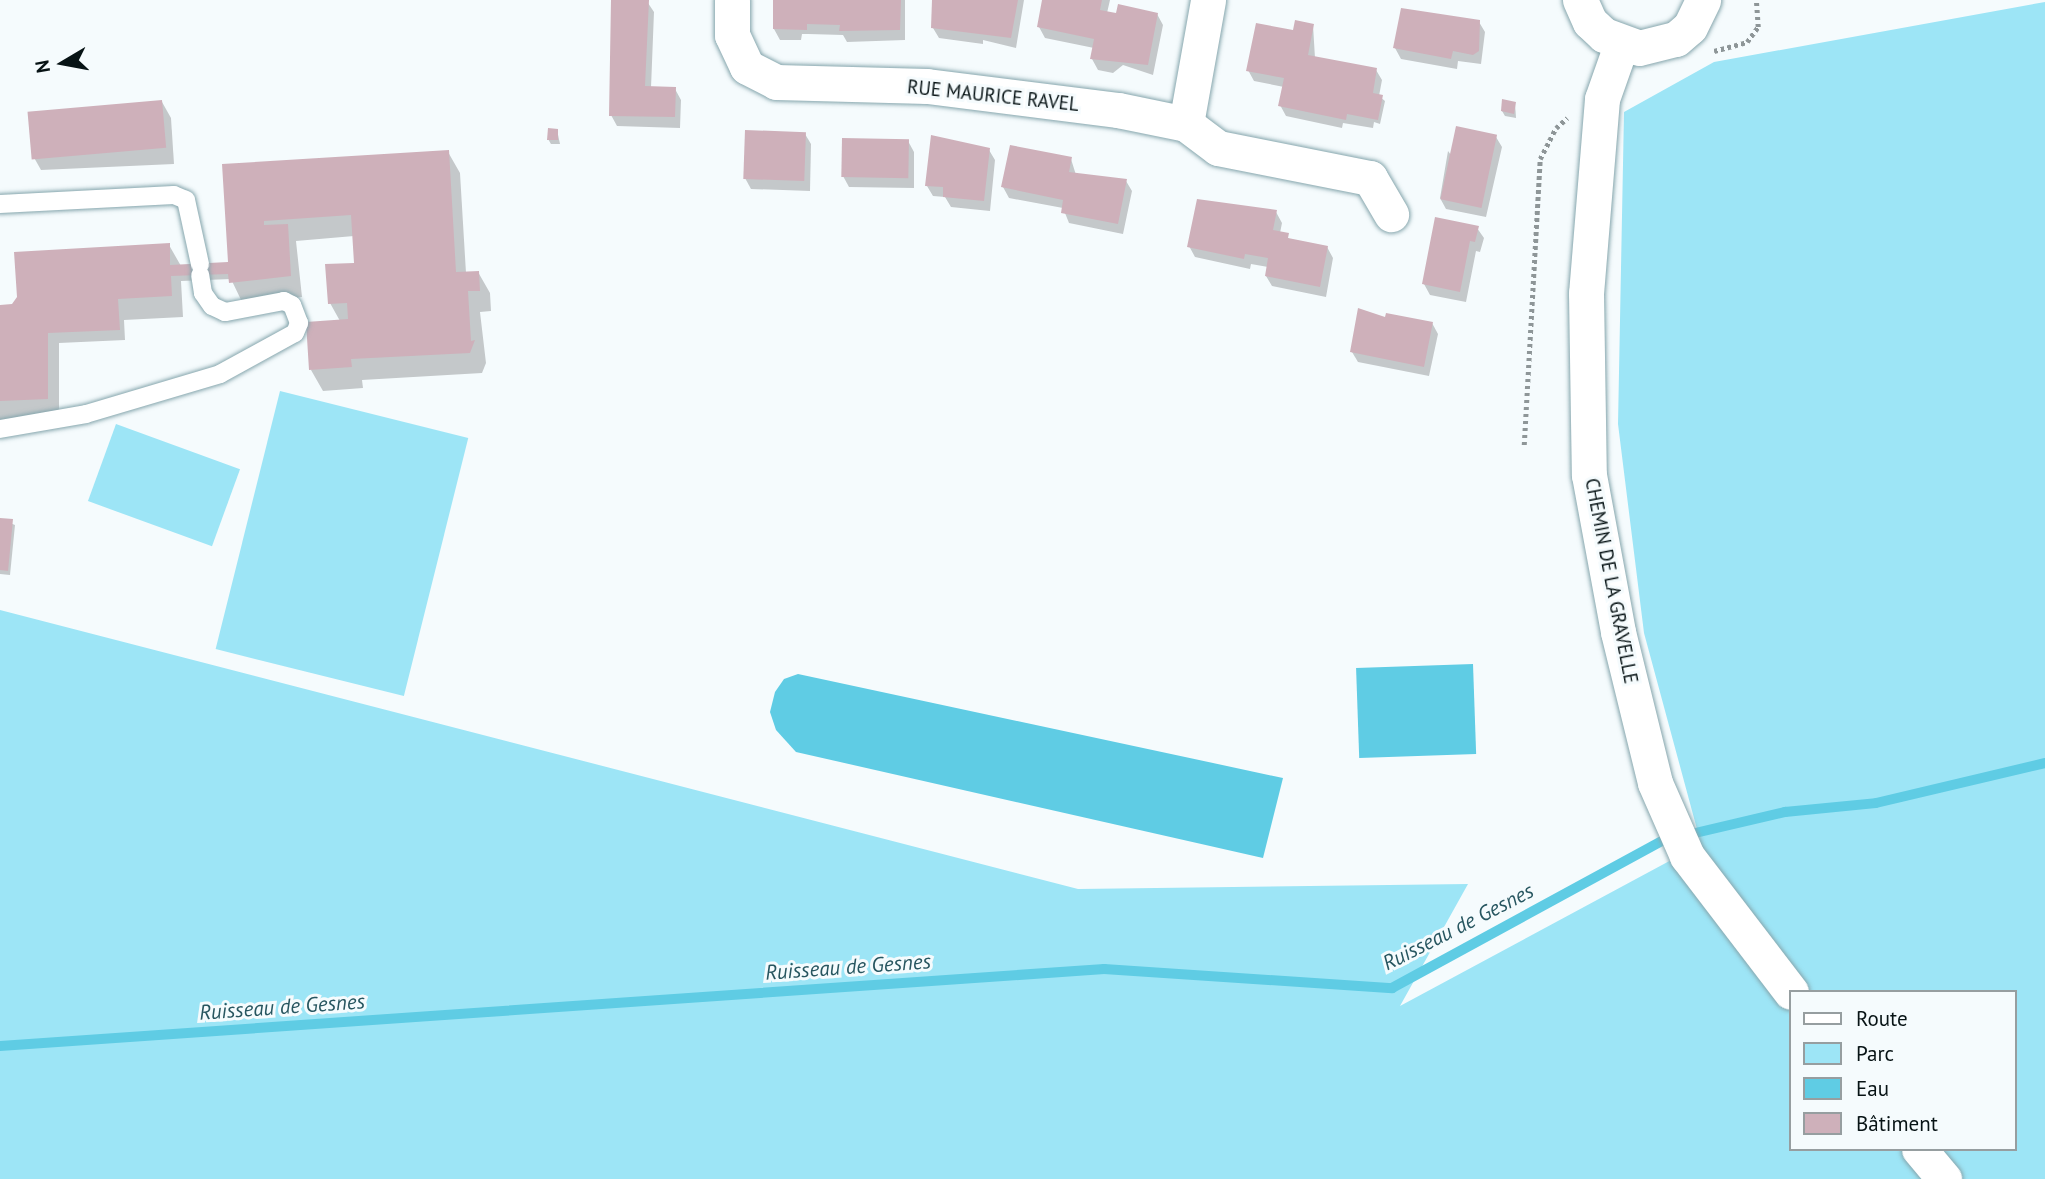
<!DOCTYPE html>
<meta charset="utf-8">
<style>
body{margin:0}
#map{position:relative;width:2045px;height:1179px;overflow:hidden;background:#f5fbfd;font-family:"PT Sans",sans-serif}
div>[style]{position:absolute}
.green>*{inset:0;background:#9de5f6;transform-origin:0 0}
.water>*{inset:0;background:#5fcce4;transform-origin:0 0}
.shadow>*{inset:0;background:#0003}
.stream>*{height:10px;margin:-5px;padding:0 5px;transform-origin:5px;border-radius:5px;background:#5fcce4}
.building>*{inset:0;background:#ceb0ba;transform-origin:0 0}
.path>*{height:4.5px;margin-top:-2.25px;transform-origin:0;background:repeating-linear-gradient(90deg,#8e9698 0 3.5px,transparent 0 7px)}
.roads{filter:drop-shadow(0 0 2px #86a6ad) drop-shadow(0 0 2px #86a6ad)}
.service>*{height:18px;margin:-9px;padding:0 9px;transform-origin:9px;border-radius:9px;background:#fff}
.minor>*{height:35px;margin:-17.5px;padding:0 17.5px;transform-origin:17.5px;border-radius:17.5px;background:#fff}
span{translate:-50% -50%;white-space:nowrap;text-align:center;line-height:1.15;-webkit-text-stroke:6px #f5fbfd;paint-order:stroke}
.street-label{font-size:19px;color:#071315}
.water-label{font-size:21px;color:#275660;font-style:italic}
.legend{position:absolute;left:1789px;top:990px;width:228px;height:161px;box-sizing:border-box;background:#f5fbfd;border:2px solid #969ea0;margin:0;padding:9px 12px;list-style:none;font-size:21px;color:#071315}
.legend li{display:flex;align-items:center;gap:14px;height:35px}
.legend b{width:35px;border:2px solid #969ea0}
.north{position:absolute;left:28px;top:28px;width:70px;height:70px;-webkit-text-stroke:5px #f5fbfd;paint-order:stroke;rotate:260deg;font-size:19px;font-weight:700;line-height:28px;text-align:center;color:#071315}
.north::after{content:'';display:block;margin:auto;width:24px;height:32px;background:#071315;clip-path:polygon(50% 0,100% 100%,50% 72%,0 100%)}
</style>
<div id="map">
<div class="green">
<i style="clip-path:polygon(evenodd,2045px 2px,2045px 1179px,0 1179px,0 610px,1078px 889px,1468px 884px,1400px 1006px,1701px 844px,1644px 633px,1618px 424px,1624px 112px,1714px 62px,2045px 2px,1791px 992px,2015px 992px,2015px 1149px,1791px 1149px,1791px 992px)"></i>
<i style="left:280px;top:391px;width:194px;height:266px;rotate:14deg"></i>
<i style="left:116px;top:424px;width:132px;height:82px;rotate:20deg"></i>
</div>
<div class="water">
<i style="left:1473px;top:664px;width:90px;height:117px;rotate:88deg"></i>
<i style="clip-path:polygon(798px 674px,1283px 778px,1263px 858px,796px 752px,776px 730px,770px 712px,775px 692px,784px 679px)"></i>
</div>
<div class="shadow">
<i style="clip-path:polygon(646px 0,654px 12px,651px 88px,675px 89px,681px 100px,680px 128px,617px 126px,611px 115px)"></i>
<i style="clip-path:polygon(775px 0,905px 0,905px 40px,847px 42px,843px 35px,808px 34px,802px 34px,801px 40px,780px 40px,774px 29px)"></i>
<i style="clip-path:polygon(933px 0,1024px 0,1016px 48px,983px 40px,983px 44px,939px 38px,933px 28px)"></i>
<i style="clip-path:polygon(1044px 0,1110px 0,1107px 13px,1157px 14px,1163px 25px,1153px 75px,1123px 65px,1113px 73px,1098px 70px,1092px 59px,1094px 48px,1045px 38px,1039px 27px)"></i>
<i style="clip-path:polygon(1479px 22px,1485px 32px,1481px 64px,1458px 61px,1457px 69px,1401px 59px,1395px 48px)"></i>
<i style="clip-path:polygon(1313px 25px,1315px 58px,1376px 70px,1382px 80px,1379px 96px,1385px 101px,1380px 124px,1374px 122px,1373px 128px,1343px 123px,1342px 128px,1286px 116px,1280px 105px,1284px 87px,1254px 81px,1248px 70px)"></i>
<i style="clip-path:polygon(162px 102px,171px 118px,174px 164px,41px 170px,32px 154px)"></i>
<i style="clip-path:polygon(1515px 103px,1516px 118px,1505px 116px,1502px 111px)"></i>
<i style="clip-path:polygon(557px 130px,560px 144px,551px 144px,548px 139px)"></i>
<i style="clip-path:polygon(805px 134px,811px 144px,810px 191px,751px 189px,745px 178px)"></i>
<i style="clip-path:polygon(933px 137px,989px 150px,995px 160px,990px 211px,951px 207px,945px 197px,933px 196px,927px 186px)"></i>
<i style="clip-path:polygon(1496px 137px,1502px 147px,1486px 217px,1446px 209px,1440px 198px,1448px 151px,1451px 155px)"></i>
<i style="clip-path:polygon(908px 141px,914px 152px,914px 188px,849px 187px,843px 176px)"></i>
<i style="clip-path:polygon(448px 152px,460px 173px,466px 273px,478px 272px,490px 293px,491px 311px,480px 312px,486px 363px,482px 373px,362px 380px,363px 388px,323px 391px,311px 370px,340px 321px,330px 303px,355px 264px,354px 236px,296px 241px,302px 297px,243px 304px,231px 279px,181px 281px,183px 317px,124px 320px,125px 340px,59px 343px,59px 420px,0 423px,0 307px,13px 306px,169px 245px,181px 266px,230px 269px,224px 166px)"></i>
<i style="clip-path:polygon(1071px 159px,1076px 175px,1126px 181px,1132px 191px,1123px 234px,1069px 223px,1063px 208px,1009px 198px,1003px 187px)"></i>
<i style="clip-path:polygon(1276px 212px,1282px 223px,1280px 233px,1291px 240px,1327px 247px,1333px 258px,1326px 297px,1272px 286px,1266px 276px,1268px 267px,1251px 264px,1250px 269px,1195px 257px,1189px 246px)"></i>
<i style="clip-path:polygon(1477px 228px,1484px 238px,1480px 252px,1476px 251px,1466px 302px,1430px 295px,1424px 284px)"></i>
<i style="clip-path:polygon(1387px 319px,1432px 323px,1438px 334px,1429px 376px,1358px 362px,1352px 352px)"></i>
<i style="clip-path:polygon(0 519px,15px 525px,10px 575px,0 574px)"></i>
</div>
<div class="stream">
<i style="left:1691px;top:834px;width:97px;rotate:-13.2deg"></i>
<i style="left:1785px;top:812px;width:91px;rotate:-5.6deg"></i>
<i style="left:1876px;top:803px;width:174px;rotate:-13.3deg"></i>
<i style="left:0;top:1046px;width:1107px;rotate:-3.99deg"></i>
<i style="left:1104px;top:969px;width:289px;rotate:3.8deg"></i>
<i style="left:1392px;top:988px;width:307px;rotate:-28.6deg"></i>
</div>
<div class="building">
<i style="clip-path:polygon(611px 0,649px 0,645px 86px,676px 87px,675px 117px,609px 116px)"></i>
<i style="clip-path:polygon(773px 0,901px 0,900px 30px,839px 31px,840px 25px,807px 24px,807px 30px,773px 29px)"></i>
<i style="clip-path:polygon(932px 0,1018px 0,1011px 38px,931px 28px)"></i>
<i style="clip-path:polygon(1042px 0,1102px 0,1100px 10px,1116px 13px,1118px 4px,1158px 13px,1148px 65px,1090px 59px,1094px 39px,1037px 27px)"></i>
<i style="clip-path:polygon(1401px 8px,1480px 20px,1479px 51px,1473px 55px,1453px 51px,1451px 59px,1393px 48px)"></i>
<i style="clip-path:polygon(1295px 20px,1314px 24px,1308px 55px,1377px 68px,1373px 93px,1383px 95px,1378px 120px,1347px 114px,1346px 120px,1278px 106px,1284px 78px,1246px 71px,1256px 23px,1293px 30px)"></i>
<i style="clip-path:polygon(1502px 99px,1516px 102px,1514px 114px,1501px 111px)"></i>
<i style="left:162px;top:100px;width:48px;height:135px;rotate:85deg"></i>
<i style="left:1456px;top:126px;width:42px;height:75px;rotate:12deg"></i>
<i style="clip-path:polygon(548px 128px,558px 129px,558px 140px,547px 140px)"></i>
<i style="left:745px;top:130px;width:61px;height:49px;rotate:2deg"></i>
<i style="clip-path:polygon(931px 135px,990px 148px,984px 201px,943px 197px,943px 187px,925px 186px)"></i>
<i style="left:842px;top:138px;width:67px;height:39px;rotate:1deg"></i>
<i style="clip-path:polygon(1010px 145px,1072px 157px,1069px 172px,1127px 179px,1118px 224px,1061px 213px,1063px 200px,1001px 187px)"></i>
<i style="clip-path:polygon(449px 150px,456px 272px,479px 271px,480px 291px,468px 291px,471px 341px,475px 340px,470px 353px,351px 359px,352px 367px,309px 370px,306px 322px,348px 319px,347px 303px,328px 304px,325px 264px,354px 263px,351px 215px,264px 221px,264px 225px,288px 224px,291px 276px,229px 283px,228px 274px,171px 276px,172px 296px,118px 299px,120px 330px,48px 333px,48px 399px,0 401px,0 305px,12px 304px,17px 297px,14px 252px,170px 243px,170px 265px,228px 262px,222px 164px)"></i>
<i style="clip-path:polygon(1197px 199px,1277px 210px,1273px 230px,1289px 233px,1288px 238px,1328px 246px,1320px 287px,1265px 276px,1268px 258px,1245px 254px,1244px 259px,1187px 247px)"></i>
<i style="clip-path:polygon(1435px 217px,1479px 226px,1475px 242px,1470px 241px,1460px 292px,1422px 284px)"></i>
<i style="clip-path:polygon(1358px 308px,1385px 317px,1386px 313px,1433px 322px,1424px 367px,1350px 352px)"></i>
<i style="clip-path:polygon(0 518px,13px 519px,8px 571px,0 570px)"></i>
</div>
<div class="path">
<i style="left:1714px;top:51px;width:34px;rotate:-15deg"></i>
<i style="left:1747px;top:42px;width:19px;rotate:-54deg"></i>
<i style="left:1758px;top:27px;width:27px;rotate:-94deg"></i>
<i style="left:1524px;top:445px;width:286px;rotate:-86.8deg"></i>
<i style="left:1540px;top:159px;width:35px;rotate:-63deg"></i>
<i style="left:1556px;top:128px;width:15px;rotate:-42deg"></i>
</div>
<div class="roads">
<div class="service">
<i style="left:0;top:204px;width:174px;rotate:-3deg"></i>
<i style="left:174px;top:195px;width:13px;rotate:23deg"></i>
<i style="left:186px;top:200px;width:66px;rotate:77.7deg"></i>
<i style="left:0;top:429px;width:87px;rotate:-9.9deg"></i>
<i style="left:86px;top:414px;width:140px;rotate:-16.6deg"></i>
<i style="left:220px;top:374px;width:85px;rotate:-28.7deg"></i>
<i style="left:295px;top:333px;width:11px;rotate:-68deg"></i>
<i style="left:299px;top:323px;width:19px;rotate:-111deg"></i>
<i style="left:292px;top:305px;width:9px;rotate:-153deg"></i>
<i style="left:284px;top:301px;width:60px;rotate:169.4deg"></i>
<i style="left:225px;top:312px;width:14px;rotate:-155deg"></i>
<i style="left:212px;top:306px;width:16px;rotate:-125deg"></i>
<i style="left:203px;top:293px;width:18px;rotate:-99deg"></i>
</div>
<div class="minor">
<i style="left:732px;top:0;width:35px;rotate:90deg"></i>
<i style="left:732px;top:35px;width:35px;rotate:65deg"></i>
<i style="left:747px;top:67px;width:33px;rotate:27deg"></i>
<i style="left:776px;top:82px;width:151px;rotate:1.5deg"></i>
<i style="left:927px;top:86px;width:193px;rotate:7.2deg"></i>
<i style="left:1118px;top:110px;width:69px;rotate:11.6deg"></i>
<i style="left:1186px;top:124px;width:126px;rotate:-79.9deg"></i>
<i style="left:1580px;top:0;width:24px;rotate:66deg"></i>
<i style="left:1590px;top:22px;width:19px;rotate:43deg"></i>
<i style="left:1604px;top:35px;width:37px;rotate:20deg"></i>
<i style="left:1639px;top:48px;width:38px;rotate:-14deg"></i>
<i style="left:1676px;top:39px;width:18px;rotate:-41deg"></i>
<i style="left:1690px;top:27px;width:30px;rotate:-64deg"></i>
<i style="left:1621px;top:45px;width:57px;rotate:109.4deg"></i>
<i style="left:1602px;top:99px;width:195px;rotate:94.7deg"></i>
<i style="left:1586px;top:293px;width:182px;rotate:89.1deg"></i>
<i style="left:1589px;top:475px;width:160px;rotate:79.5deg"></i>
<i style="left:1618px;top:632px;width:155px;rotate:76.2deg"></i>
<i style="left:1655px;top:783px;width:80px;rotate:66.3deg"></i>
<i style="left:1687px;top:856px;width:171px;rotate:52.6deg"></i>
<i style="left:1186px;top:124px;width:40px;rotate:37deg"></i>
<i style="left:1218px;top:148px;width:155px;rotate:11.2deg"></i>
<i style="left:1370px;top:178px;width:42px;rotate:59.7deg"></i>
<i style="left:1919px;top:1149px;width:39px;rotate:50deg"></i>
</div>
</div>
<div class="street-label">
<span style="left:993px;top:96px;rotate:6deg">RUE MAURICE RAVEL</span>
<span style="left:1611px;top:581px;rotate:79deg">CHEMIN DE LA GRAVELLE</span>
</div>
<div class="water-label">
<span style="left:1458px;top:927px;rotate:-27deg">Ruisseau de Gesnes</span>
<span style="left:848px;top:967px;rotate:-4deg">Ruisseau de Gesnes</span>
<span style="left:282px;top:1007px;rotate:-4deg">Ruisseau de Gesnes</span>
</div>
<ul class="legend">
<li><b style="height:9px;background:#fff"></b>Route</li>
<li><b style="height:19px;background:#9de5f6"></b>Parc</li>
<li><b style="height:19px;background:#5fcce4"></b>Eau</li>
<li><b style="height:19px;background:#ceb0ba"></b>Bâtiment</li>
</ul>
<div class="north">N</div>
</div>
